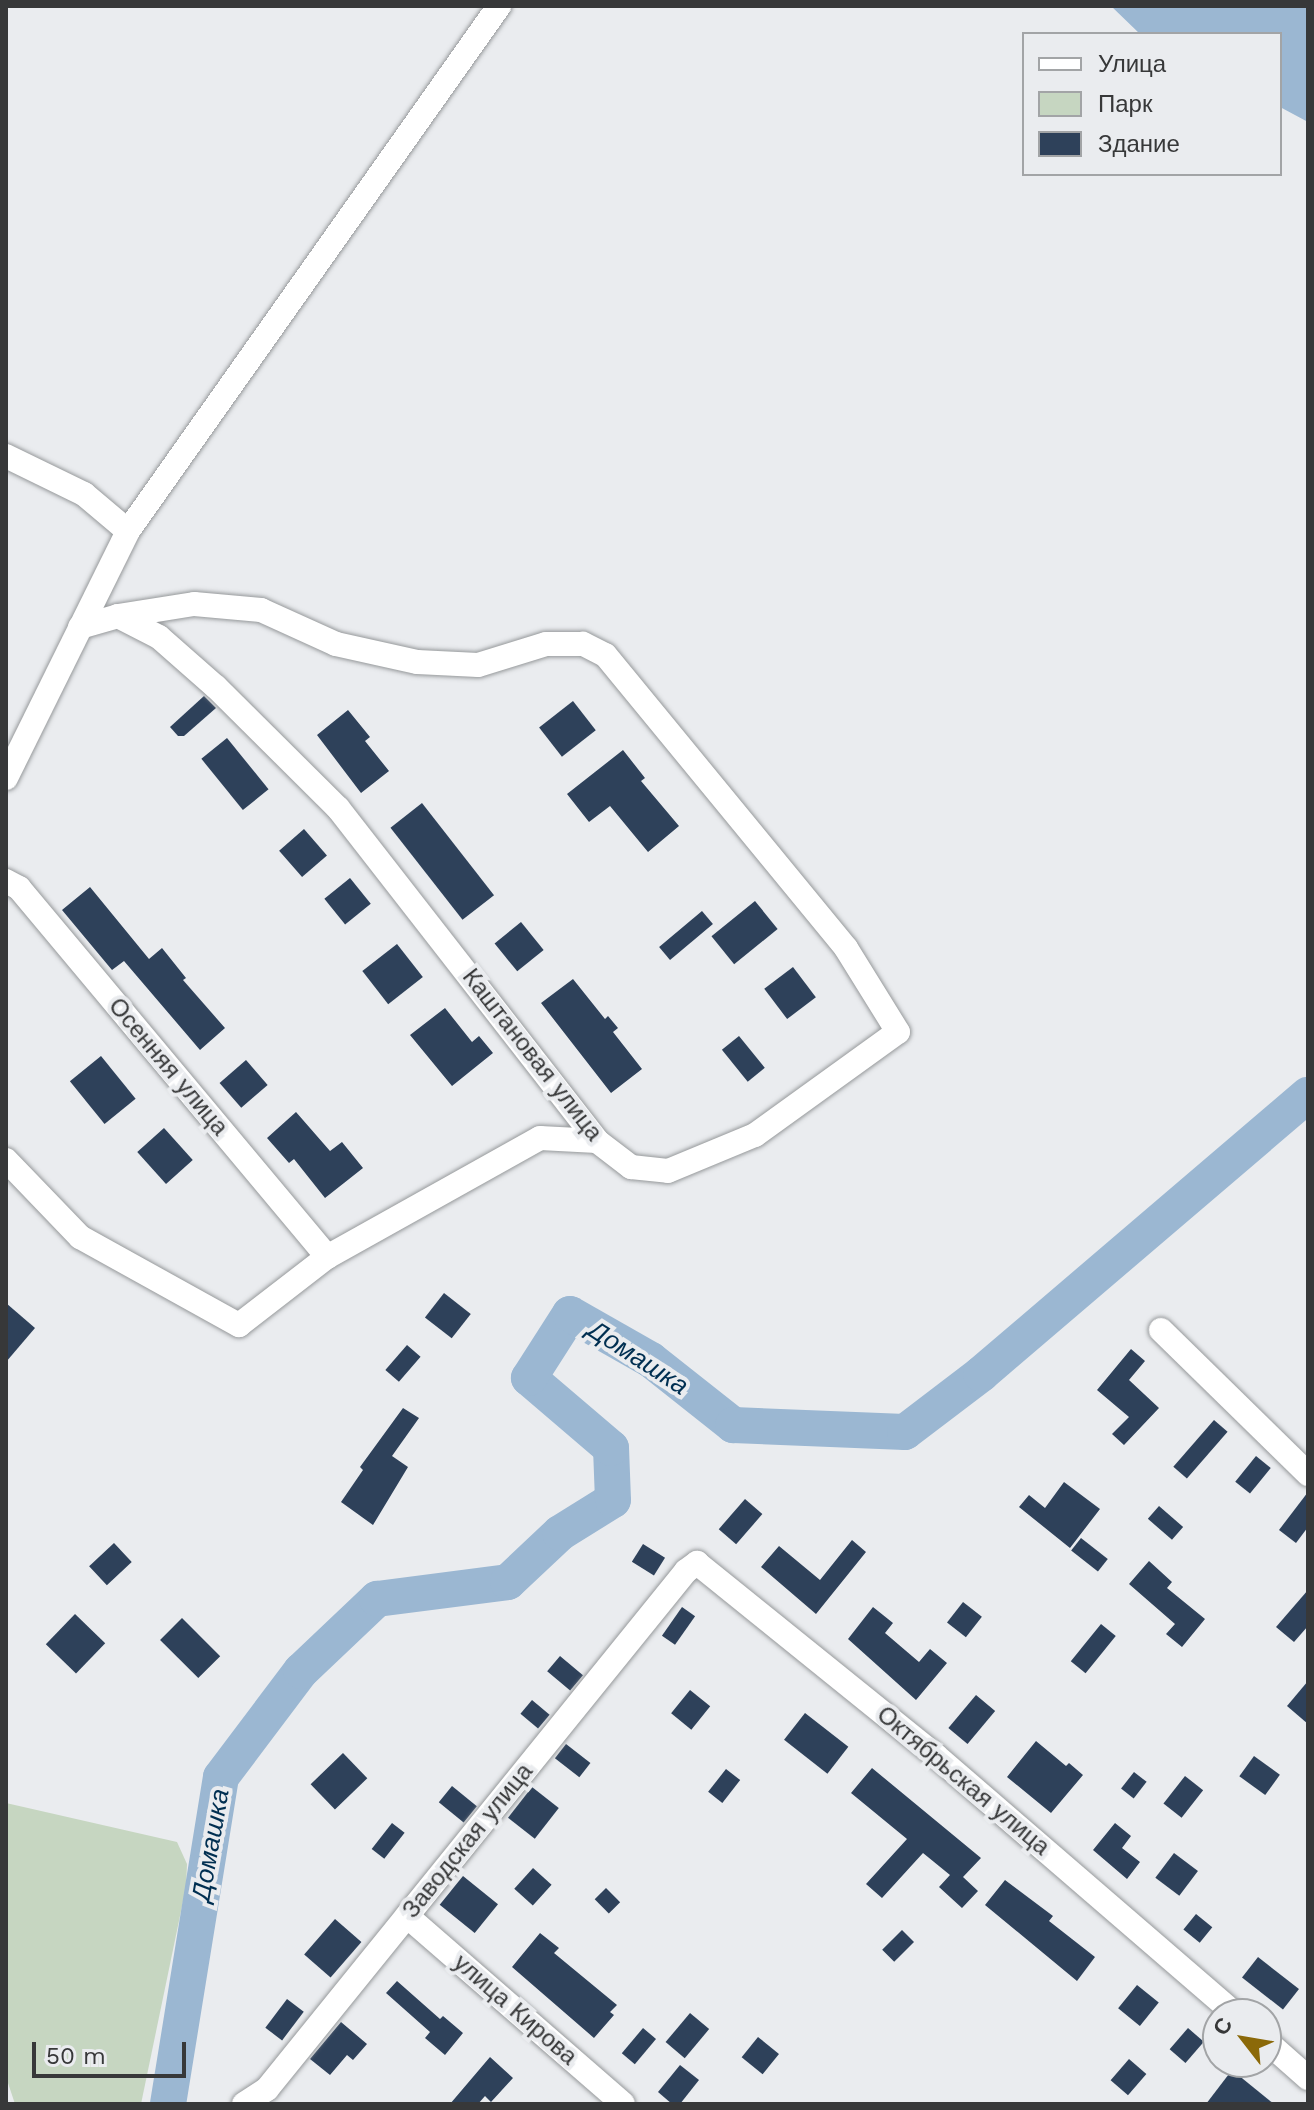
<!DOCTYPE html>
<meta charset="utf-8">
<style>
body{margin:0}
#map{position:relative;width:1314px;height:2110px;overflow:hidden;background:#eaecef;font-family:"Work Sans",sans-serif}
div>[style]{position:absolute}
.green>*{inset:0;background:#c6d6c1}
.water>*{inset:0;background:#9bb7d2}
.river>*{height:36px;margin:-18px;padding:0 18px;transform-origin:18px;border-radius:18px;background:#9bb7d2}
.building>*{inset:0;background:#2e415a;transform-origin:0 0}
.roads{filter:drop-shadow(0 0 2px #96999b) drop-shadow(0 0 2px #96999b)}
.street>*{height:24px;margin:-12px;padding:0 12px;transform-origin:12px;border-radius:12px;background:#fff}
span{translate:-50% -50%;white-space:nowrap;text-align:center;line-height:1.15;-webkit-text-stroke:8px #eaecef;paint-order:stroke}
.street-label{font-size:24px;color:#373839}
.water-label{font-size:26px;color:#002f51;font-style:italic}
.frame{position:absolute;inset:0;border:8px solid #373839;pointer-events:none}
.legend{position:absolute;left:1022px;top:32px;width:260px;height:144px;box-sizing:border-box;background:#eaecef;border:2px solid #a2a4a6;margin:0;padding:10px 14px;list-style:none;font-size:24px;color:#373839}
.legend li{display:flex;align-items:center;gap:16px;height:40px}
.legend b{width:40px;border:2px solid #a2a4a6}
.north{position:absolute;left:1202px;top:1998px;width:80px;height:80px;box-sizing:border-box;background:#eaecef;border:2px solid #a2a4a6;border-radius:50%;rotate:301deg;font-size:22px;font-weight:700;line-height:32px;text-align:center;color:#373839}
.north::after{content:'';display:block;margin:auto;width:28px;height:36px;background:#8b6909;clip-path:polygon(50% 0,100% 100%,50% 72%,0 100%)}
.scale{position:absolute;left:32px;top:2042px;width:154px;height:36px;box-sizing:border-box;border:4px solid #373839;border-top:0;padding-left:10px;font-size:24px;line-height:28px;white-space:nowrap;color:#373839;-webkit-text-stroke:6px #eaecef;paint-order:stroke}
</style>
<div id="map">
<div class="green">
<i style="clip-path:polygon(6px 1803px,177px 1842px,187px 1864px,186px 1887px,141px 2104px,15px 2104px,6px 2077px)"></i>
</div>
<div class="water">
<i style="clip-path:polygon(1111px 6px,1308px 6px,1308px 122px,1280px 107px,1280px 34px,1140px 34px)"></i>
</div>
<div class="river">
<i style="left:168px;top:2104px;width:331px;rotate:-80.8deg"></i>
<i style="left:221px;top:1777px;width:133px;rotate:-53deg"></i>
<i style="left:301px;top:1671px;width:105px;rotate:-43.5deg"></i>
<i style="left:377px;top:1599px;width:132px;rotate:-7.4deg"></i>
<i style="left:508px;top:1582px;width:71px;rotate:-43.3deg"></i>
<i style="left:560px;top:1533px;width:62px;rotate:-31.9deg"></i>
<i style="left:613px;top:1500px;width:52px;rotate:-92.2deg"></i>
<i style="left:611px;top:1448px;width:108px;rotate:-139.5deg"></i>
<i style="left:529px;top:1378px;width:76px;rotate:-57.4deg"></i>
<i style="left:570px;top:1314px;width:93px;rotate:29.6deg"></i>
<i style="left:651px;top:1360px;width:105px;rotate:38.4deg"></i>
<i style="left:733px;top:1425px;width:172px;rotate:2.3deg"></i>
<i style="left:905px;top:1432px;width:96px;rotate:-37.3deg"></i>
<i style="left:981px;top:1374px;width:430px;rotate:-40.5deg"></i>
</div>
<div class="building">
<i style="clip-path:polygon(204px 696px,216px 708px,184px 736px,178px 736px,170px 727px)"></i>
<i style="left:573px;top:701px;width:37px;height:43px;rotate:52deg"></i>
<i style="clip-path:polygon(348px 710px,370px 737px,365px 741px,389px 771px,361px 793px,317px 735px)"></i>
<i style="left:227px;top:738px;width:66px;height:33px;rotate:51deg"></i>
<i style="clip-path:polygon(623px 750px,645px 778px,641px 781px,679px 826px,648px 852px,610px 806px,589px 822px,567px 794px)"></i>
<i style="left:422px;top:803px;width:117px;height:40px;rotate:52deg"></i>
<i style="left:304px;top:829px;width:35px;height:33px;rotate:49deg"></i>
<i style="left:350px;top:878px;width:33px;height:33px;rotate:51deg"></i>
<i style="clip-path:polygon(90px 887px,149px 959px,162px 948px,186px 978px,183px 980px,225px 1028px,200px 1050px,124px 961px,112px 970px,62px 910px)"></i>
<i style="left:755px;top:901px;width:36px;height:56px;rotate:51deg"></i>
<i style="left:702px;top:911px;width:17px;height:56px;rotate:50deg"></i>
<i style="left:521px;top:922px;width:36px;height:34px;rotate:51deg"></i>
<i style="left:397px;top:944px;width:42px;height:44px;rotate:52deg"></i>
<i style="left:793px;top:967px;width:38px;height:36px;rotate:53deg"></i>
<i style="clip-path:polygon(573px 979px,605px 1019px,608px 1016px,618px 1028px,613px 1032px,642px 1069px,611px 1093px,541px 1003px)"></i>
<i style="clip-path:polygon(445px 1008px,472px 1042px,479px 1036px,493px 1053px,452px 1086px,410px 1035px)"></i>
<i style="left:739px;top:1036px;width:41px;height:22px;rotate:51deg"></i>
<i style="left:101px;top:1056px;width:55px;height:40px;rotate:51deg"></i>
<i style="left:246px;top:1060px;width:33px;height:35px;rotate:49deg"></i>
<i style="clip-path:polygon(296px 1112px,330px 1151px,342px 1142px,363px 1168px,325px 1198px,294px 1159px,289px 1163px,267px 1138px)"></i>
<i style="left:164px;top:1128px;width:43px;height:36px;rotate:48deg"></i>
<i style="left:444px;top:1293px;width:34px;height:31px;rotate:38deg"></i>
<i style="clip-path:polygon(6px 1303px,35px 1328px,6px 1362px)"></i>
<i style="left:407px;top:1345px;width:18px;height:33px;rotate:41deg"></i>
<i style="clip-path:polygon(1131px 1349px,1145px 1361px,1129px 1380px,1159px 1408px,1124px 1445px,1112px 1434px,1129px 1417px,1097px 1390px)"></i>
<i style="clip-path:polygon(403px 1408px,419px 1418px,392px 1456px,408px 1467px,373px 1525px,341px 1502px,363px 1470px,360px 1467px)"></i>
<i style="left:1214px;top:1420px;width:18px;height:62px;rotate:41deg"></i>
<i style="left:1256px;top:1456px;width:19px;height:33px;rotate:39deg"></i>
<i style="clip-path:polygon(1064px 1482px,1100px 1509px,1070px 1548px,1019px 1507px,1029px 1495px,1045px 1508px)"></i>
<i style="clip-path:polygon(1308px 1492px,1308px 1527px,1296px 1543px,1279px 1530px)"></i>
<i style="left:745px;top:1499px;width:23px;height:40px;rotate:41deg"></i>
<i style="left:1159px;top:1506px;width:32px;height:17px;rotate:41deg"></i>
<i style="left:1081px;top:1538px;width:34px;height:16px;rotate:38deg"></i>
<i style="clip-path:polygon(852px 1540px,866px 1552px,816px 1614px,761px 1567px,779px 1546px,820px 1580px)"></i>
<i style="left:114px;top:1543px;width:26px;height:34px;rotate:47deg"></i>
<i style="left:643px;top:1544px;width:26px;height:21px;rotate:32deg"></i>
<i style="clip-path:polygon(1149px 1561px,1172px 1582px,1167px 1588px,1205px 1619px,1182px 1647px,1166px 1634px,1175px 1624px,1129px 1584px)"></i>
<i style="clip-path:polygon(1308px 1590px,1308px 1626px,1294px 1642px,1276px 1627px)"></i>
<i style="left:963px;top:1602px;width:24px;height:26px;rotate:38deg"></i>
<i style="left:682px;top:1607px;width:16px;height:35px;rotate:35deg"></i>
<i style="clip-path:polygon(873px 1607px,893px 1623px,885px 1633px,919px 1662px,930px 1649px,947px 1663px,916px 1700px,848px 1639px)"></i>
<i style="left:75px;top:1614px;width:42px;height:42px;rotate:44deg"></i>
<i style="left:182px;top:1618px;width:54px;height:31px;rotate:45deg"></i>
<i style="left:1101px;top:1624px;width:19px;height:48px;rotate:39deg"></i>
<i style="left:560px;top:1656px;width:30px;height:20px;rotate:40deg"></i>
<i style="clip-path:polygon(1308px 1681px,1308px 1724px,1287px 1706px)"></i>
<i style="left:690px;top:1690px;width:26px;height:30px;rotate:39deg"></i>
<i style="left:976px;top:1695px;width:25px;height:43px;rotate:40deg"></i>
<i style="left:532px;top:1700px;width:23px;height:18px;rotate:40deg"></i>
<i style="left:805px;top:1713px;width:55px;height:34px;rotate:38deg"></i>
<i style="clip-path:polygon(1036px 1741px,1066px 1766px,1069px 1763px,1083px 1775px,1051px 1813px,1007px 1777px)"></i>
<i style="left:566px;top:1744px;width:31px;height:18px;rotate:38deg"></i>
<i style="left:343px;top:1753px;width:35px;height:45px;rotate:46deg"></i>
<i style="left:1254px;top:1756px;width:32px;height:25px;rotate:36deg"></i>
<i style="clip-path:polygon(872px 1768px,981px 1858px,963px 1877px,978px 1891px,962px 1908px,939px 1887px,950px 1875px,923px 1853px,882px 1898px,866px 1884px,907px 1839px,851px 1793px)"></i>
<i style="left:726px;top:1769px;width:18px;height:29px;rotate:38deg"></i>
<i style="left:1134px;top:1772px;width:16px;height:21px;rotate:38deg"></i>
<i style="left:1185px;top:1776px;width:23px;height:35px;rotate:38deg"></i>
<i style="left:452px;top:1786px;width:32px;height:21px;rotate:39deg"></i>
<i style="left:532px;top:1787px;width:34px;height:39px;rotate:38deg"></i>
<i style="left:392px;top:1823px;width:16px;height:33px;rotate:38deg"></i>
<i style="clip-path:polygon(1115px 1823px,1131px 1836px,1122px 1848px,1140px 1862px,1127px 1879px,1093px 1850px)"></i>
<i style="left:1174px;top:1853px;width:30px;height:31px;rotate:37deg"></i>
<i style="left:533px;top:1868px;width:25px;height:28px;rotate:42deg"></i>
<i style="left:463px;top:1876px;width:45px;height:37px;rotate:39deg"></i>
<i style="clip-path:polygon(1005px 1880px,1053px 1916px,1049px 1921px,1095px 1957px,1077px 1981px,985px 1905px)"></i>
<i style="left:606px;top:1888px;width:20px;height:16px;rotate:45deg"></i>
<i style="left:1196px;top:1914px;width:21px;height:20px;rotate:39deg"></i>
<i style="left:335px;top:1919px;width:35px;height:47px;rotate:41deg"></i>
<i style="left:902px;top:1930px;width:17px;height:28px;rotate:45deg"></i>
<i style="clip-path:polygon(540px 1933px,559px 1948px,554px 1953px,617px 2005px,610px 2012px,614px 2015px,594px 2038px,512px 1967px)"></i>
<i style="left:1258px;top:1957px;width:52px;height:26px;rotate:38deg"></i>
<i style="clip-path:polygon(397px 1981px,440px 2019px,443px 2016px,463px 2033px,445px 2055px,425px 2038px,430px 2032px,386px 1993px)"></i>
<i style="left:1137px;top:1985px;width:28px;height:30px;rotate:39deg"></i>
<i style="left:287px;top:1999px;width:21px;height:36px;rotate:37deg"></i>
<i style="left:690px;top:2013px;width:25px;height:38px;rotate:40deg"></i>
<i style="clip-path:polygon(341px 2022px,367px 2044px,353px 2060px,347px 2055px,330px 2075px,310px 2059px)"></i>
<i style="left:643px;top:2028px;width:17px;height:33px;rotate:40deg"></i>
<i style="left:1188px;top:2028px;width:21px;height:28px;rotate:41deg"></i>
<i style="left:758px;top:2037px;width:27px;height:26px;rotate:39deg"></i>
<i style="clip-path:polygon(490px 2057px,513px 2078px,491px 2102px,485px 2096px,478px 2104px,450px 2104px)"></i>
<i style="left:1129px;top:2059px;width:23px;height:28px;rotate:41deg"></i>
<i style="clip-path:polygon(680px 2065px,699px 2080px,680px 2104px,672px 2104px,658px 2092px)"></i>
<i style="clip-path:polygon(1232px 2070px,1274px 2104px,1206px 2104px)"></i>
</div>
<div class="roads">
<div class="street">
<i style="left:6px;top:456px;width:87px;rotate:26deg"></i>
<i style="left:84px;top:494px;width:57px;rotate:40.1deg"></i>
<i style="left:80px;top:627px;width:40px;rotate:-16deg"></i>
<i style="left:118px;top:616px;width:46px;rotate:27.1deg"></i>
<i style="left:159px;top:637px;width:76px;rotate:41.3deg"></i>
<i style="left:216px;top:687px;width:172px;rotate:44.8deg"></i>
<i style="left:338px;top:808px;width:422px;rotate:52.1deg"></i>
<i style="left:597px;top:1141px;width:43px;rotate:37.4deg"></i>
<i style="left:631px;top:1167px;width:37px;rotate:6deg"></i>
<i style="left:668px;top:1171px;width:94px;rotate:-22.5deg"></i>
<i style="left:755px;top:1135px;width:176px;rotate:-35.8deg"></i>
<i style="left:898px;top:1032px;width:99px;rotate:-121.8deg"></i>
<i style="left:846px;top:948px;width:379px;rotate:-129.4deg"></i>
<i style="left:605px;top:655px;width:25px;rotate:-153deg"></i>
<i style="left:583px;top:644px;width:37px;rotate:180deg"></i>
<i style="left:546px;top:644px;width:71px;rotate:162.8deg"></i>
<i style="left:478px;top:665px;width:61px;rotate:-177.2deg"></i>
<i style="left:417px;top:662px;width:83px;rotate:-167.5deg"></i>
<i style="left:336px;top:644px;width:82px;rotate:-155.6deg"></i>
<i style="left:261px;top:610px;width:67px;rotate:-174.9deg"></i>
<i style="left:194px;top:604px;width:77px;rotate:171deg"></i>
<i style="left:6px;top:778px;width:275px;rotate:-63.7deg"></i>
<i style="left:128px;top:531px;width:643px;rotate:-54.75deg"></i>
<i style="left:6px;top:881px;width:15px;rotate:28deg"></i>
<i style="left:19px;top:888px;width:481px;rotate:50.1deg"></i>
<i style="left:6px;top:1160px;width:107px;rotate:46.1deg"></i>
<i style="left:80px;top:1237px;width:182px;rotate:29deg"></i>
<i style="left:239px;top:1325px;width:111px;rotate:-37.7deg"></i>
<i style="left:327px;top:1257px;width:244px;rotate:-29.2deg"></i>
<i style="left:540px;top:1138px;width:57px;rotate:3deg"></i>
<i style="left:1161px;top:1330px;width:206px;rotate:44.4deg"></i>
<i style="left:407px;top:1916px;width:286px;rotate:41deg"></i>
<i style="left:1266px;top:2041px;width:56px;rotate:41.4deg"></i>
<i style="left:244px;top:2104px;width:27px;rotate:-33deg"></i>
<i style="left:267px;top:2089px;width:666px;rotate:-51.03deg"></i>
<i style="left:686px;top:1571px;width:14px;rotate:-36deg"></i>
<i style="left:697px;top:1563px;width:307px;rotate:38.9deg"></i>
<i style="left:936px;top:1756px;width:395px;rotate:40.8deg"></i>
</div>
</div>
<div class="street-label">
<span style="left:532px;top:1055px;rotate:52deg">Каштановая улица</span>
<span style="left:168px;top:1067px;rotate:50deg">Осенняя улица</span>
<span style="left:963px;top:1781px;rotate:40deg">Октябрьская улица</span>
<span style="left:468px;top:1841px;rotate:-51deg">Заводская улица</span>
<span style="left:515px;top:2010px;rotate:41deg">улица Кирова</span>
</div>
<div class="water-label">
<span style="left:638px;top:1358px;rotate:33deg">Домашка</span>
<span style="left:211px;top:1845px;rotate:-80deg">Домашка</span>
</div>
<div class="frame"></div>
<ul class="legend">
<li><b style="height:10px;background:#fff"></b>Улица</li>
<li><b style="height:22px;background:#c6d6c1"></b>Парк</li>
<li><b style="height:22px;background:#2e415a"></b>Здание</li>
</ul>
<div class="north">С</div>
<div class="scale">50 m</div>
</div>
